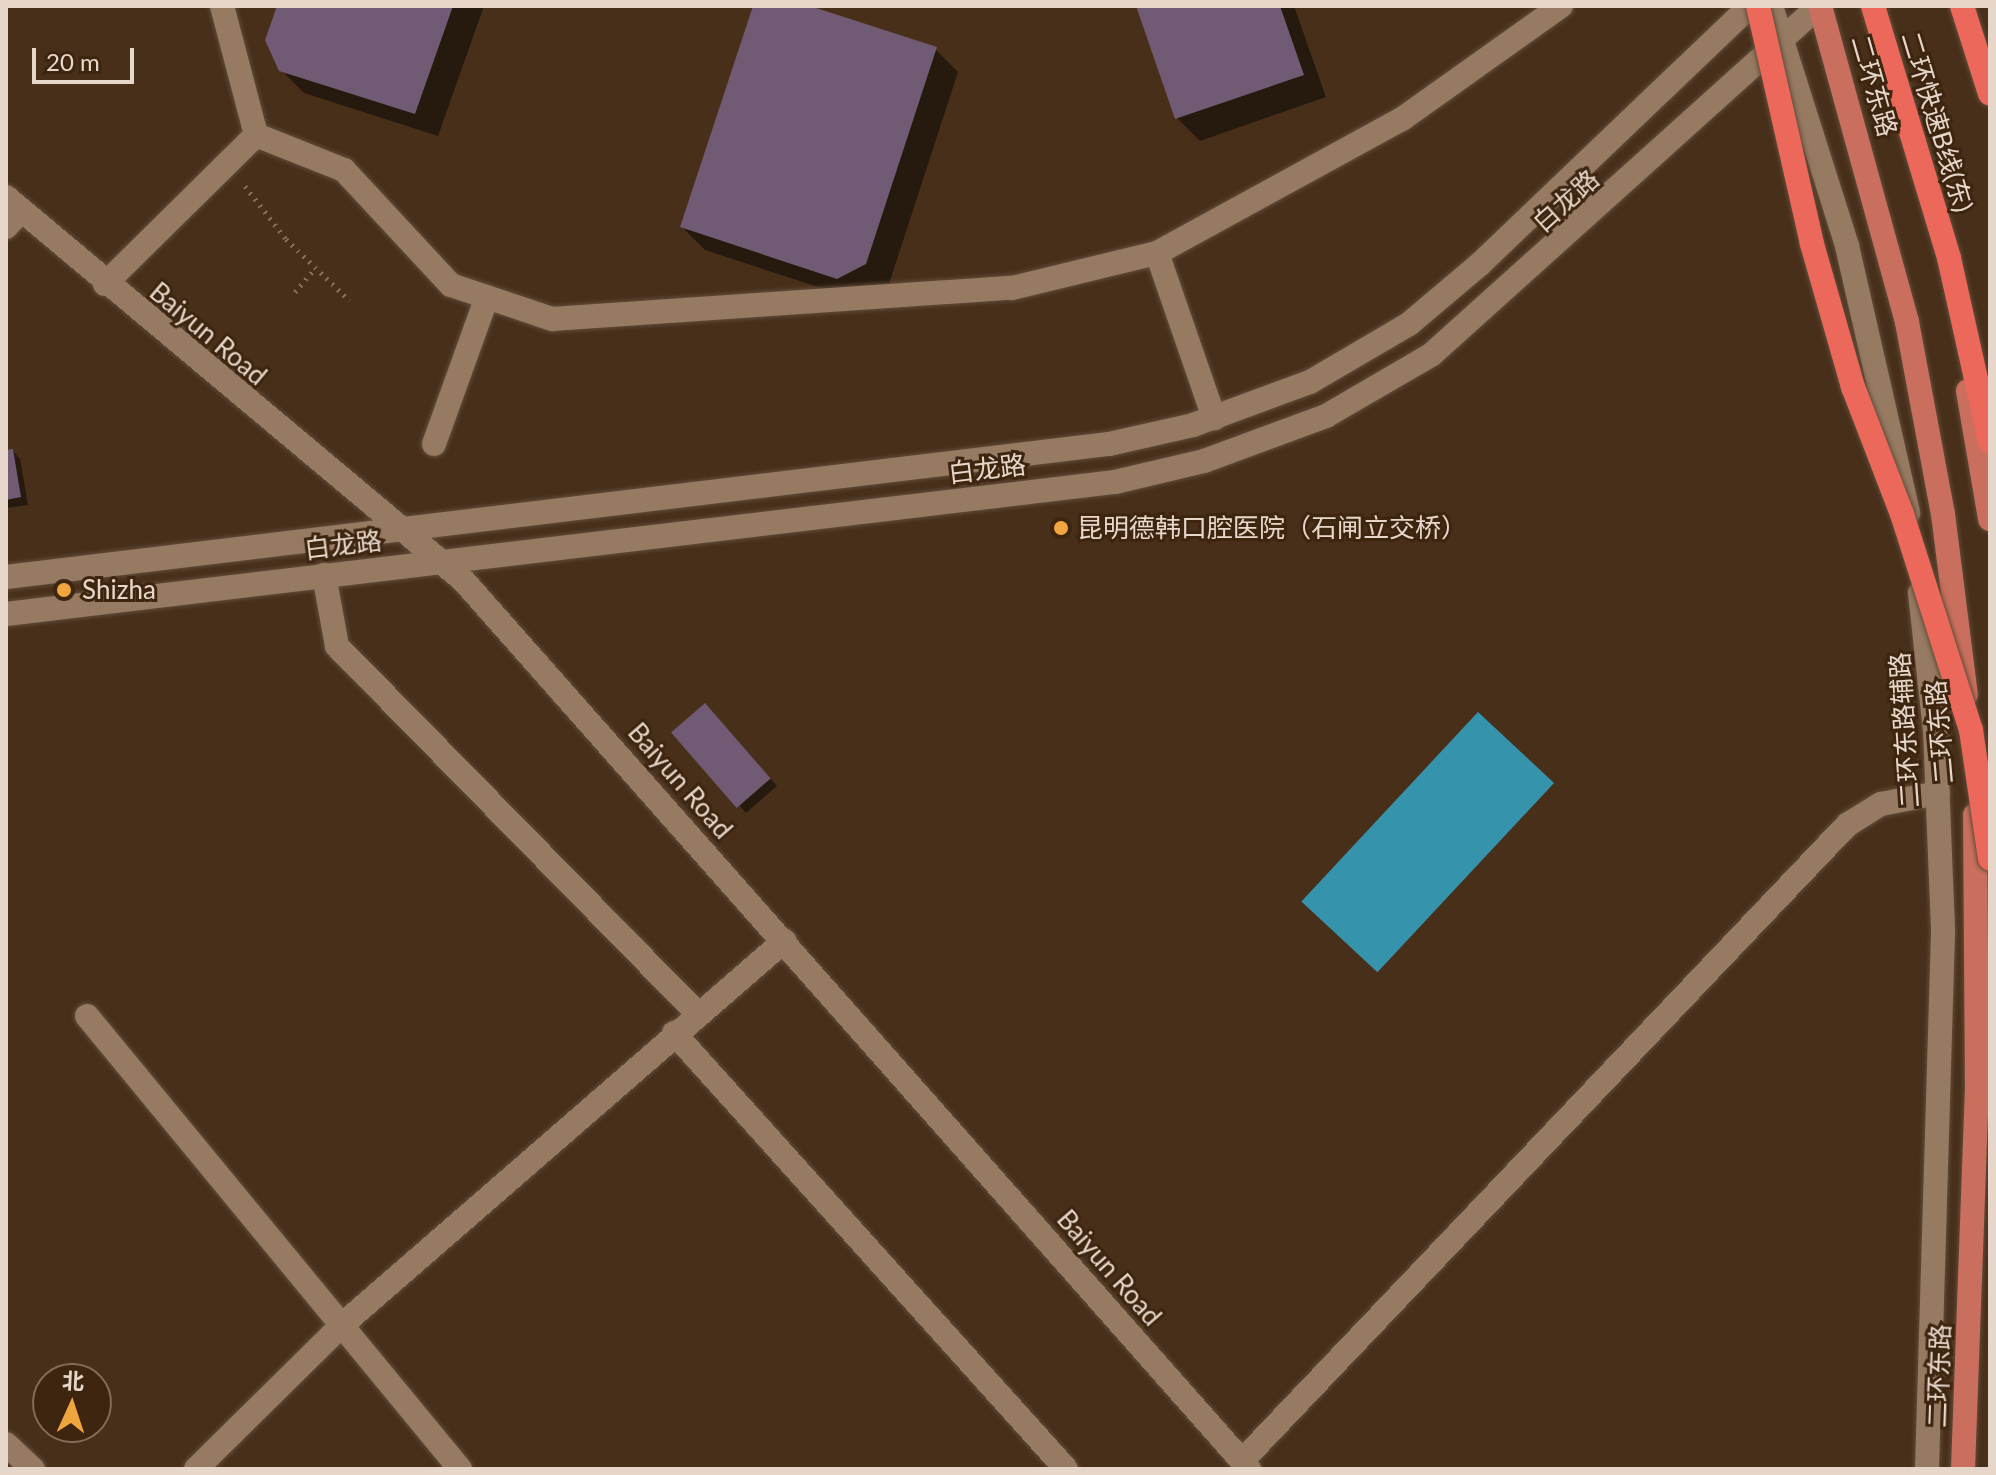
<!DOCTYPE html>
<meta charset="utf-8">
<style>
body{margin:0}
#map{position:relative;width:1996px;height:1475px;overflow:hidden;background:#482f1a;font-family:Lato,"Noto Sans SC",sans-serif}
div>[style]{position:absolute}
.water>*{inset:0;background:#3693ac;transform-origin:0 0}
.shadow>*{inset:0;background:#0007}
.building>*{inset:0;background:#715a74;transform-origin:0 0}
.path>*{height:5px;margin-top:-2.5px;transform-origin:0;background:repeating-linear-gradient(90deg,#836e5c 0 2px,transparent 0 8px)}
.roads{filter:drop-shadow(0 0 2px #614d3a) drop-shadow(0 0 2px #614d3a)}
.street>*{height:24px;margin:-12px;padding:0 12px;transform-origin:12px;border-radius:12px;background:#967a62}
.secondary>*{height:24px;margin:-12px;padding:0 12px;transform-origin:12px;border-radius:12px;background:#967a62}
.primary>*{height:24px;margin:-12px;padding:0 12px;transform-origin:12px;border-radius:12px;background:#ca6f5d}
.highway>*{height:24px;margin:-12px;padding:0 12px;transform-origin:12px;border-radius:12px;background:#ec685a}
.bridges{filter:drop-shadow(0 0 2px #614d3a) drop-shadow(0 0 2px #614d3a)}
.highway-bridge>*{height:24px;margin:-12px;padding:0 12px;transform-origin:12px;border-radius:12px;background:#ec685a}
.dots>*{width:22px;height:22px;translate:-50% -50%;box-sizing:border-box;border:4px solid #3d2510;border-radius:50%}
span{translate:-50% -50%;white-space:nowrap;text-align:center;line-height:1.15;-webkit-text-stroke:6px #3d2510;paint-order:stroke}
.street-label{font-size:26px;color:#e7d7ca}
.poi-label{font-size:26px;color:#e7d7ca}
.left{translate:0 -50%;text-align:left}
.frame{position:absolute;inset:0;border:8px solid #e7d7ca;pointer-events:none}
.north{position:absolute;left:32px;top:1363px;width:80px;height:80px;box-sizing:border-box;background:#3d2510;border:2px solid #816c5a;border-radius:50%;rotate:3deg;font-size:22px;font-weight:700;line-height:32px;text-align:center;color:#e7d7ca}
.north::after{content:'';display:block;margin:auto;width:28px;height:36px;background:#f0a63e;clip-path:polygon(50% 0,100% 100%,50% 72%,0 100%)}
.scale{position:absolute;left:32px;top:48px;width:102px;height:36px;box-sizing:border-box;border:4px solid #e7d7ca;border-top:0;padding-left:10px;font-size:24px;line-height:28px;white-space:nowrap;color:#e7d7ca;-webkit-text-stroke:6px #3d2510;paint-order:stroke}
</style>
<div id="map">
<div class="water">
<i style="left:1478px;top:712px;width:104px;height:259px;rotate:43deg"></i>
</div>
<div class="shadow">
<i style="clip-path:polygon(279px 6px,484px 6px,438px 136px,304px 93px,281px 70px)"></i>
<i style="clip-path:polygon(755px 6px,804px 6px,935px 49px,958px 72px,888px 287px,861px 301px,705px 250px,682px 227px)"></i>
<i style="clip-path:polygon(1138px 6px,1294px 6px,1326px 97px,1200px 141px,1177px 118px)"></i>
<i style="clip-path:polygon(13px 451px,20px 459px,28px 505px,6px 508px,6px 452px)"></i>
<i style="clip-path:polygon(713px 714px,777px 786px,746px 813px,739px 805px)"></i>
</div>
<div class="building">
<i style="clip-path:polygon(277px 6px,453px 6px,415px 114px,279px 71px,265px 40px)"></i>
<i style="clip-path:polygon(753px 6px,810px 6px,937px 47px,866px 264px,837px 279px,680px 227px)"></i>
<i style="clip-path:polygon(1136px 6px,1280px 6px,1304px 75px,1175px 119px)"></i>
<i style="clip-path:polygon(13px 449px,21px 497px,6px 500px,6px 450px)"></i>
<i style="left:705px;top:703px;width:100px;height:45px;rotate:49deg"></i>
</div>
<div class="path">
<i style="left:245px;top:186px;width:67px;rotate:52.3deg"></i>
<i style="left:286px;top:239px;width:88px;rotate:44.1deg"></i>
<i style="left:295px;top:292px;width:31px;rotate:-50deg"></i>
</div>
<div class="roads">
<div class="street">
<i style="left:222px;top:6px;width:133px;rotate:75.2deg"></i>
<i style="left:256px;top:135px;width:95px;rotate:21.7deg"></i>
<i style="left:344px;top:170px;width:157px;rotate:47.1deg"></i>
<i style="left:451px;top:285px;width:107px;rotate:18.6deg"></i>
<i style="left:552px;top:319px;width:461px;rotate:-3.9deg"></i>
<i style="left:1012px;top:288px;width:149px;rotate:-13.6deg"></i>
<i style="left:1157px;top:253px;width:279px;rotate:-28.7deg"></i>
<i style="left:1402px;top:119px;width:195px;rotate:-35.4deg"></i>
<i style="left:6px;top:227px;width:21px;rotate:-47deg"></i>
<i style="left:1157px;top:253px;width:175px;rotate:70.9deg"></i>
<i style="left:105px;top:284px;width:212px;rotate:-44.6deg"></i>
<i style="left:434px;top:444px;width:156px;rotate:-70.2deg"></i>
<i style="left:324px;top:575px;width:72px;rotate:79.6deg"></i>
<i style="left:337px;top:646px;width:516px;rotate:45.55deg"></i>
<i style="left:87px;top:1016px;width:587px;rotate:50.53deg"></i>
<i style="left:674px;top:1033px;width:586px;rotate:48.04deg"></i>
<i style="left:6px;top:1444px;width:37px;rotate:43deg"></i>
<i style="left:1242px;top:1461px;width:878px;rotate:-46.43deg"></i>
<i style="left:1847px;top:825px;width:40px;rotate:-32deg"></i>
<i style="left:1881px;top:804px;width:58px;rotate:-10.9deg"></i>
<i style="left:196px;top:1469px;width:205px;rotate:-44.6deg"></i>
<i style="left:342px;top:1325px;width:586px;rotate:-40.98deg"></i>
</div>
<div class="secondary">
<i style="left:1771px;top:6px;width:252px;rotate:72.4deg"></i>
<i style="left:1847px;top:246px;width:274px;rotate:77.1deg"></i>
<i style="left:6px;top:197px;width:596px;rotate:39.97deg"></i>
<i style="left:463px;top:580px;width:1187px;rotate:48.52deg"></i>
<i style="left:6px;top:577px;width:1111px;rotate:-6.88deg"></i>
<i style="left:1109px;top:444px;width:86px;rotate:-12.7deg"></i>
<i style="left:1193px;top:425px;width:125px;rotate:-20.2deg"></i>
<i style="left:1310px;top:382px;width:115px;rotate:-30.4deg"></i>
<i style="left:1409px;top:324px;width:93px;rotate:-40.2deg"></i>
<i style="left:1480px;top:264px;width:373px;rotate:-43.7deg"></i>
<i style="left:1920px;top:593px;width:138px;rotate:83.8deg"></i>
<i style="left:1935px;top:730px;width:203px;rotate:87.7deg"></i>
<i style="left:1943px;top:933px;width:536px;rotate:91.71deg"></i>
<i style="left:6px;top:614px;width:1117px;rotate:-6.79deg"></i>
<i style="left:1115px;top:482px;width:91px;rotate:-13.3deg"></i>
<i style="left:1204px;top:461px;width:130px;rotate:-20.2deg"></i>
<i style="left:1326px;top:416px;width:121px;rotate:-30.2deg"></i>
<i style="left:1431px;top:355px;width:522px;rotate:-41.97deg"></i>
</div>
<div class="primary">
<i style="left:1820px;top:6px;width:328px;rotate:74.6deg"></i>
<i style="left:1907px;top:322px;width:195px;rotate:79.4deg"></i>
<i style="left:1943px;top:514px;width:182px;rotate:82.8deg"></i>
<i style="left:1968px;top:391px;width:130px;rotate:80.2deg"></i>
<i style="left:1963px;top:1469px;width:377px;rotate:-87.9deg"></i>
<i style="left:1977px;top:1092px;width:277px;rotate:-90.4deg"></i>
</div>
<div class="highway">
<i style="left:1873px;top:6px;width:263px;rotate:73.2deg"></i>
<i style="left:1949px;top:258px;width:188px;rotate:77.4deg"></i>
<i style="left:1962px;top:6px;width:92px;rotate:72.3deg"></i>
</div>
</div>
<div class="bridges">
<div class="highway-bridge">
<i style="left:1758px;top:6px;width:244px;rotate:77.2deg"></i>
<i style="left:1812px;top:244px;width:149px;rotate:74deg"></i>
<i style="left:1853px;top:387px;width:136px;rotate:68.9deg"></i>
<i style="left:1902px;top:514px;width:227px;rotate:72.3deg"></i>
<i style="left:1971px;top:730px;width:130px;rotate:81.6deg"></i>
</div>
</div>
<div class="dots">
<i style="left:1061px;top:528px;background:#f0a63e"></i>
<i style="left:64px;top:590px;background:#f0a63e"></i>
</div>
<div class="street-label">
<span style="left:1874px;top:86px;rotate:74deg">二环东路</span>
<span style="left:1937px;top:122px;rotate:73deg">二环快速B线(东)</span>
<span style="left:1566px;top:201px;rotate:-42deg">白龙路</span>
<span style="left:208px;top:334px;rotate:40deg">Baiyun Road</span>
<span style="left:987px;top:469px;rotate:-7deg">白龙路</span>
<span style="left:343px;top:545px;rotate:-7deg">白龙路</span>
<span style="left:1905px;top:730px;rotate:-94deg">二环东路辅路</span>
<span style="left:1940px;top:732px;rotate:-95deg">二环东路</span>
<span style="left:680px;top:781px;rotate:49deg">Baiyun Road</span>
<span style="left:1109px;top:1268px;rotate:49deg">Baiyun Road</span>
<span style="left:1939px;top:1376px;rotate:-88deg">二环东路</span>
</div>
<div class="poi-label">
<span class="left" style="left:1077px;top:528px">昆明德韩口腔医院（石闸立交桥）</span>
<span class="left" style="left:82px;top:590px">Shizha</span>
</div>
<div class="frame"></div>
<div class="north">北</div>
<div class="scale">20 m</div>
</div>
